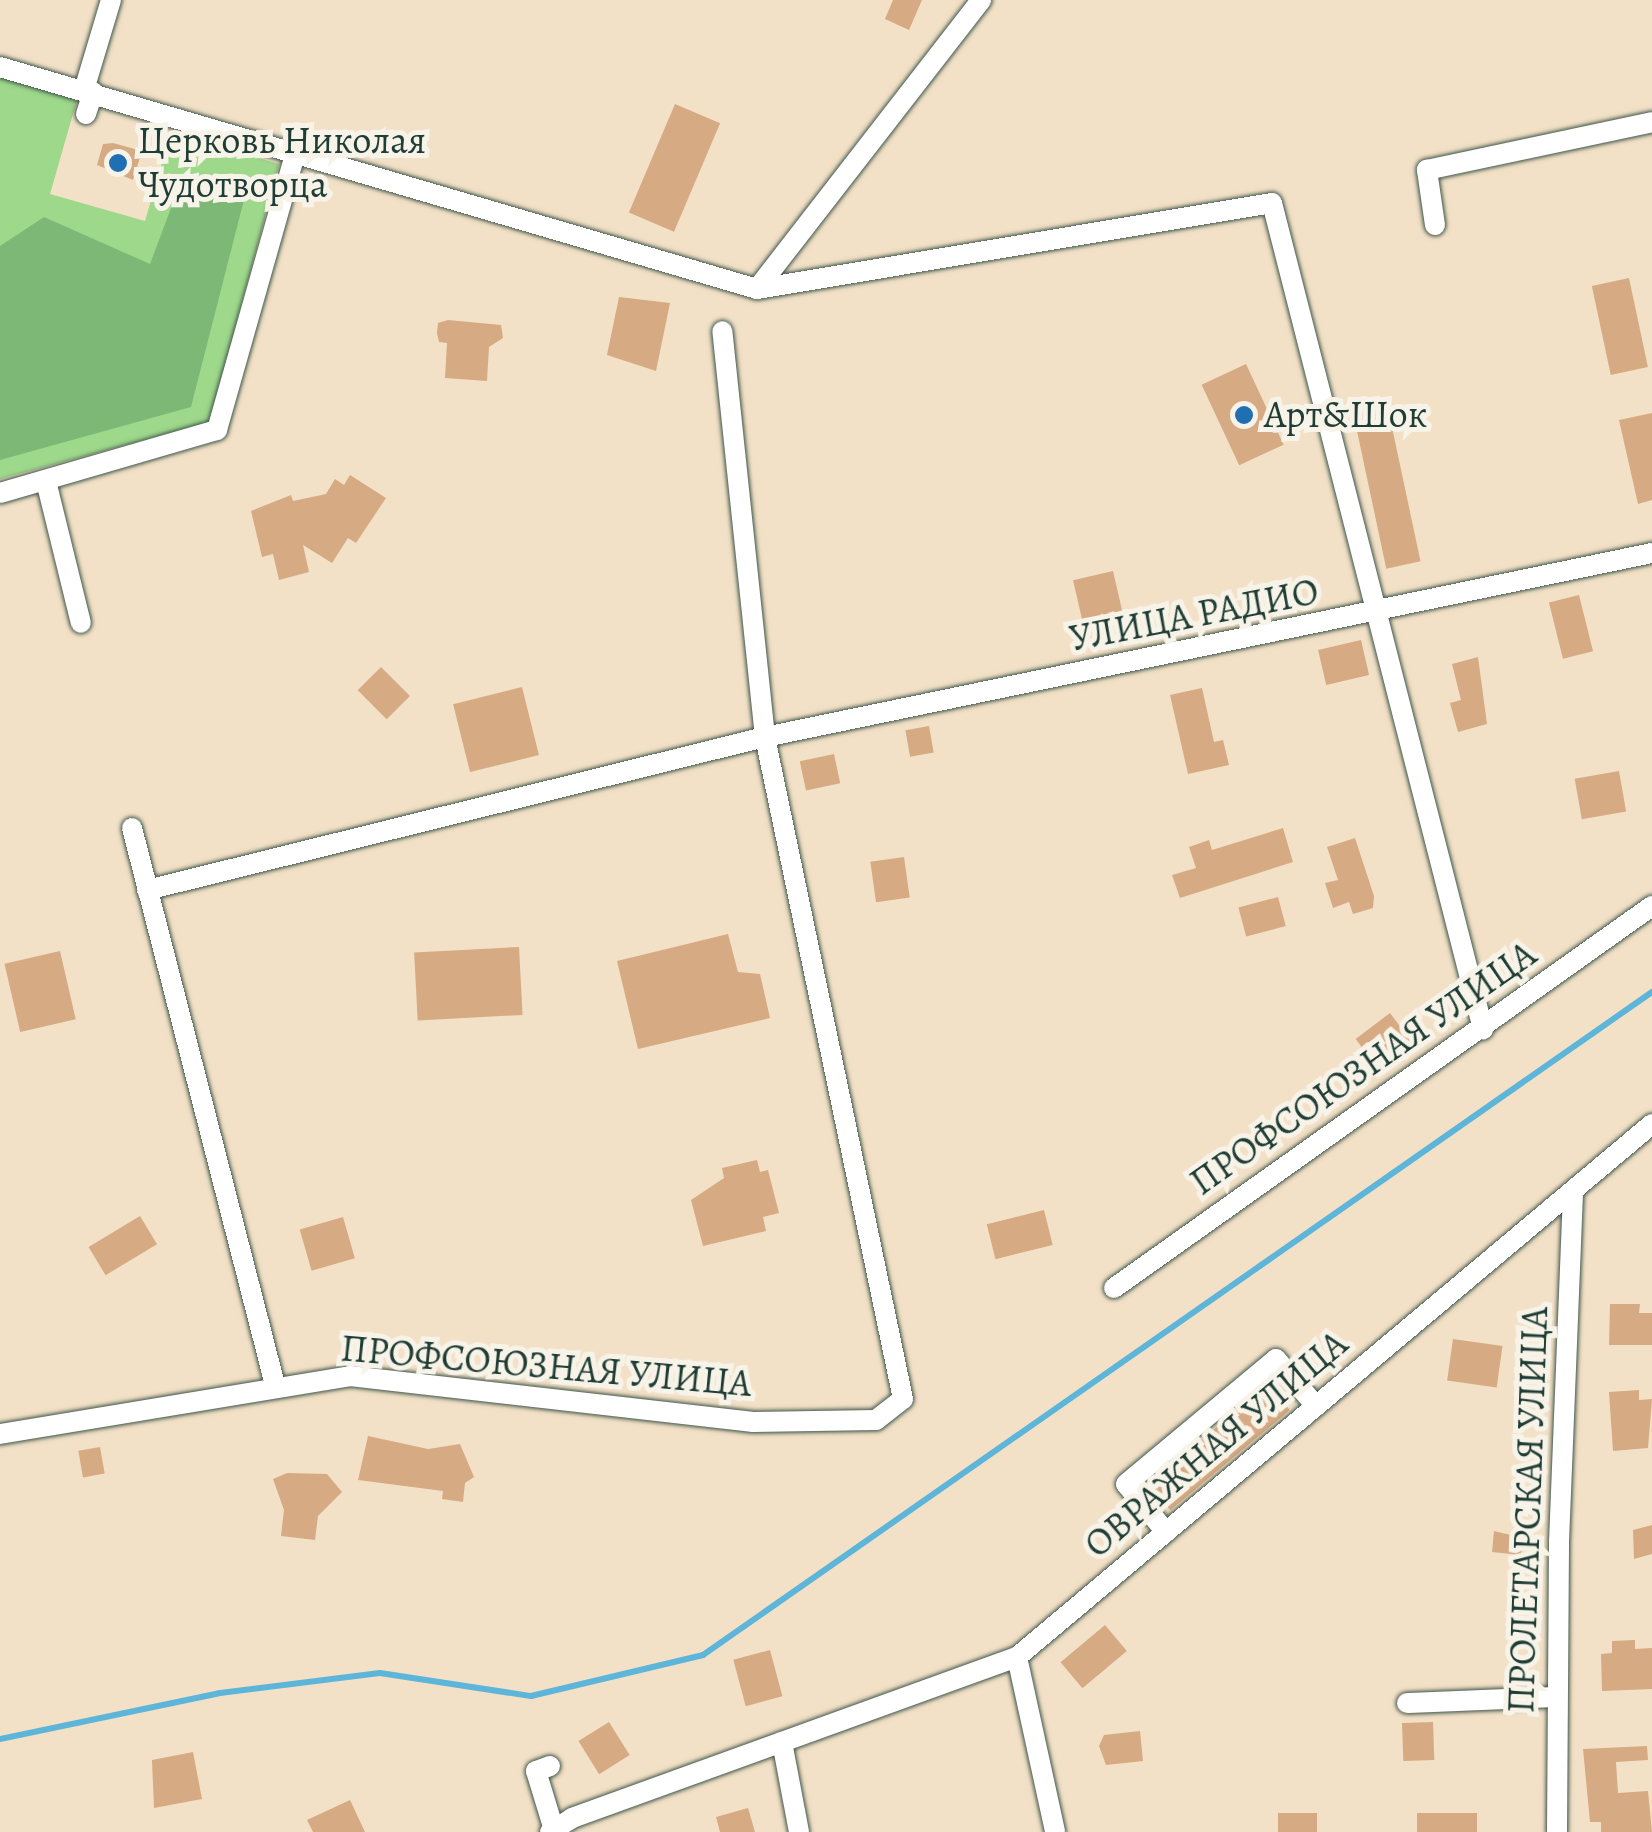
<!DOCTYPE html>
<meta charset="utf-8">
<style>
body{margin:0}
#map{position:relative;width:1652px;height:1832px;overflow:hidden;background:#f3e1c7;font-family:Alegreya,serif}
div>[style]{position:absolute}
.green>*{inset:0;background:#9ed88b}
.forest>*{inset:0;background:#7eb877}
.stream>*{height:6px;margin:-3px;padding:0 3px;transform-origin:3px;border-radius:3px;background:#5db5da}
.building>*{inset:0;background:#d6aa83;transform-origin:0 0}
.roads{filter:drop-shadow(0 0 2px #3f564a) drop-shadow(0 0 2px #3f564a)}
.minor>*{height:20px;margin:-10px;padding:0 10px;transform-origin:10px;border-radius:10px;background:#fff}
.dots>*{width:28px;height:28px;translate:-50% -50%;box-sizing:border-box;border:5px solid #f7f3e8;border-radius:50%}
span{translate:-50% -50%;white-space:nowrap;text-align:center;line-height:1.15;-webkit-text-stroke:10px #f7f3e8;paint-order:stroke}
.poi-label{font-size:38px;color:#1f3d34}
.left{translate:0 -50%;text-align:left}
.street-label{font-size:38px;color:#1f3d34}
</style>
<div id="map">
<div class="green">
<i style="clip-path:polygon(0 77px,77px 100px,50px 194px,145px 221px,171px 132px,279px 164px,210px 422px,0 479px)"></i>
</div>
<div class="forest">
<i style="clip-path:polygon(179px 187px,246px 192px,191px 407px,0 460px,0 246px,44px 217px,150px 264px)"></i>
</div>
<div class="stream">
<i style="left:0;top:1739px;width:225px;rotate:-11.8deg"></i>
<i style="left:220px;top:1693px;width:161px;rotate:-7.1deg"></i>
<i style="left:380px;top:1673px;width:153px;rotate:8.7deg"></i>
<i style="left:531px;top:1696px;width:177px;rotate:-13.4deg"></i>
<i style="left:703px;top:1655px;width:1158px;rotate:-34.94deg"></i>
</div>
<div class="building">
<i style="clip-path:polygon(893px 0,922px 0,909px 30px,885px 19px)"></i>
<i style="left:675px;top:104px;width:49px;height:118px;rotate:23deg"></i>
<i style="clip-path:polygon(113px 143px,142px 151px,133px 180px,97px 165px,103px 144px)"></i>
<i style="left:1629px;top:278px;width:91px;height:38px;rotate:78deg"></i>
<i style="clip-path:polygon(619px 297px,670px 303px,656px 371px,607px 355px)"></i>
<i style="clip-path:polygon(448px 320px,501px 325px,503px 338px,489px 347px,487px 381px,445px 378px,447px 343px,439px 342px,437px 333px,438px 323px)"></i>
<i style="left:1246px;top:364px;width:89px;height:49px;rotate:65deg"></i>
<i style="left:1386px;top:399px;width:166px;height:35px;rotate:78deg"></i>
<i style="clip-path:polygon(1652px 413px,1652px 500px,1638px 504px,1619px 420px)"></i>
<i style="clip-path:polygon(350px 475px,386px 498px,356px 543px,348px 538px,332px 563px,303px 545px,309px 572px,279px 580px,273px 554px,262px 557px,251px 511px,291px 495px,293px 501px,326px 494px,335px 479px,344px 485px)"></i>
<i style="left:1113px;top:571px;width:41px;height:41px;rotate:77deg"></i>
<i style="left:1579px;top:595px;width:58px;height:31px;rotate:76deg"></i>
<i style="left:1361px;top:640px;width:36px;height:44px;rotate:77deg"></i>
<i style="clip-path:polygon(1478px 657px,1487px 724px,1458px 732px,1450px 703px,1461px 700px,1452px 664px)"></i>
<i style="left:381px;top:667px;width:41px;height:33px;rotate:45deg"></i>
<i style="left:522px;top:687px;width:70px;height:71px;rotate:76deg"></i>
<i style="clip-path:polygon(1202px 688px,1214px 742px,1223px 740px,1229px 765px,1188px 774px,1170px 695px)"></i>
<i style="left:929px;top:726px;width:27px;height:24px;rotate:80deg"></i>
<i style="left:834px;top:754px;width:30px;height:35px;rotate:78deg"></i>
<i style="left:1619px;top:771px;width:41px;height:45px;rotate:80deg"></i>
<i style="clip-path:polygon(1283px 828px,1293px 862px,1180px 898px,1172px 875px,1196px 868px,1189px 847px,1209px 840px,1212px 850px)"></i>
<i style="clip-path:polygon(1355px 838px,1374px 896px,1373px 908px,1353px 914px,1349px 902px,1333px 908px,1325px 883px,1338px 880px,1327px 847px)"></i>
<i style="left:904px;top:857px;width:41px;height:34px;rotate:82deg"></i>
<i style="left:1278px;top:897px;width:30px;height:41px;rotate:75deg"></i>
<i style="clip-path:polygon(728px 934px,738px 972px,760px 974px,770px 1018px,638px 1049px,617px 961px)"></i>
<i style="left:519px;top:947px;width:68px;height:105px;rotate:87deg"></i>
<i style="left:60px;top:951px;width:70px;height:57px;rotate:77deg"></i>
<i style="left:1390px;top:1013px;width:39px;height:43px;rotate:53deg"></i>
<i style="clip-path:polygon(757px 1160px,760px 1172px,768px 1170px,779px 1213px,763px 1217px,766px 1231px,703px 1246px,691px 1200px,724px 1178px,722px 1168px)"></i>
<i style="left:1044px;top:1210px;width:36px;height:59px;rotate:76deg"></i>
<i style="left:140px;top:1216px;width:33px;height:60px;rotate:59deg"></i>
<i style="left:343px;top:1217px;width:43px;height:45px;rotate:74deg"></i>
<i style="clip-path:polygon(1610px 1304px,1640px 1304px,1639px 1313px,1652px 1313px,1652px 1345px,1609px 1345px)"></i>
<i style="left:1453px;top:1339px;width:50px;height:42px;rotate:8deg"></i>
<i style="left:1268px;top:1384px;width:34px;height:156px;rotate:50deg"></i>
<i style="clip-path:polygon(1639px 1390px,1639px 1400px,1652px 1399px,1648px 1448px,1613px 1451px,1609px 1392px)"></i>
<i style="clip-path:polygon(368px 1436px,428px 1449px,460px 1444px,474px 1477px,465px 1483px,463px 1502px,442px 1499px,443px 1491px,358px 1480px)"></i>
<i style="left:100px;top:1447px;width:27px;height:22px;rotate:80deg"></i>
<i style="clip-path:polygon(287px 1473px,327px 1474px,342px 1492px,318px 1516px,315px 1540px,281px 1536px,284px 1510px,273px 1479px)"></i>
<i style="clip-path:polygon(1652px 1525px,1652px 1554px,1634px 1559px,1633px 1530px)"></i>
<i style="clip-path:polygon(1494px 1531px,1523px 1538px,1521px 1555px,1492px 1552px)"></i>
<i style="left:1105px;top:1625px;width:34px;height:58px;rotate:50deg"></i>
<i style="clip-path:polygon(1635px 1640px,1635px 1649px,1652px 1648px,1652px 1689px,1602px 1691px,1601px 1654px,1612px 1653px,1612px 1641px)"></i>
<i style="left:770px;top:1650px;width:48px;height:38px;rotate:75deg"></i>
<i style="left:609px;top:1722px;width:39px;height:36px;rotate:58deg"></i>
<i style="left:1433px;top:1722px;width:38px;height:31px;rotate:88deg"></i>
<i style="clip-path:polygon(1140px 1731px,1143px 1761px,1106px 1765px,1099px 1746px,1104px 1735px)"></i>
<i style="clip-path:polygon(1647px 1746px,1648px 1760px,1616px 1762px,1618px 1793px,1648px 1791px,1652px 1832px,1601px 1832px,1601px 1822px,1590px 1822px,1583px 1749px)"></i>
<i style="clip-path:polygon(193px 1752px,202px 1799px,154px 1808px,152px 1760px)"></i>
<i style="clip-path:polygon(350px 1800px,365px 1832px,313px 1832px,307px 1820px)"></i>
<i style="clip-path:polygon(748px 1808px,755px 1832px,720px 1832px,716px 1817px)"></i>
<i style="left:1278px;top:1813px;width:39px;height:19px"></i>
<i style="left:1417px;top:1813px;width:60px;height:19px"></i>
</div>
<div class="roads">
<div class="minor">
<i style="left:0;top:67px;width:789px;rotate:16.34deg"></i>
<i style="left:757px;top:289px;width:522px;rotate:-9.48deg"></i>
<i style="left:1272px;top:203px;width:853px;rotate:75.67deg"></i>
<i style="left:84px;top:90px;width:94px;rotate:-73.3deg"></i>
<i style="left:86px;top:114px;width:23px;rotate:-72deg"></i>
<i style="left:1435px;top:225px;width:56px;rotate:-98.3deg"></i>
<i style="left:1427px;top:170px;width:230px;rotate:-12deg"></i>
<i style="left:757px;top:289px;width:366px;rotate:-52.2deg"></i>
<i style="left:46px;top:481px;width:146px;rotate:76.2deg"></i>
<i style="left:0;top:493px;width:226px;rotate:-16.2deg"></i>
<i style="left:217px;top:430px;width:291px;rotate:-74.2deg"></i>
<i style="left:132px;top:828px;width:575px;rotate:75.6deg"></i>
<i style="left:147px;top:890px;width:637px;rotate:-13.91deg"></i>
<i style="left:765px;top:737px;width:906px;rotate:-11.72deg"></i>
<i style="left:1114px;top:1288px;width:660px;rotate:-35.38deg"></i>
<i style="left:0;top:1434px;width:355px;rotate:-9.4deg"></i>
<i style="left:350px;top:1376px;width:406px;rotate:6.5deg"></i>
<i style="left:753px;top:1422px;width:123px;rotate:-0.9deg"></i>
<i style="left:876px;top:1420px;width:34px;rotate:-38deg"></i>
<i style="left:903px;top:1399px;width:676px;rotate:-101.78deg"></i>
<i style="left:765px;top:737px;width:408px;rotate:-96deg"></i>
<i style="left:1166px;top:1532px;width:62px;rotate:-129.8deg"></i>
<i style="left:1126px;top:1484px;width:195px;rotate:-39.8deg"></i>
<i style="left:1276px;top:1359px;width:62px;rotate:49.6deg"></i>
<i style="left:1017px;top:1657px;width:179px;rotate:77.7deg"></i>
<i style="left:1407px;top:1703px;width:150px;rotate:-2.3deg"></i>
<i style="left:782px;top:1742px;width:92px;rotate:79.3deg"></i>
<i style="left:550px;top:1766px;width:15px;rotate:160deg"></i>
<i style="left:536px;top:1771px;width:62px;rotate:73deg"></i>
<i style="left:550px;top:1832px;width:26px;rotate:-32deg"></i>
<i style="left:572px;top:1818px;width:473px;rotate:-19.9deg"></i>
<i style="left:1017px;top:1657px;width:829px;rotate:-40.01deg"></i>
<i style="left:1557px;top:1832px;width:290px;rotate:-89.6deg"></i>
<i style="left:1559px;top:1542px;width:352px;rotate:-87.7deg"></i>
</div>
</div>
<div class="dots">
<i style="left:118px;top:163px;background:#1f6fb2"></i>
<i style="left:1244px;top:415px;background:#1f6fb2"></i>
</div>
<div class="poi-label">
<span class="left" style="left:138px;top:163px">Церковь Николая<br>Чудотворца</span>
<span class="left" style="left:1264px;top:415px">Арт&amp;Шок</span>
</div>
<div class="street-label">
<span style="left:1194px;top:615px;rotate:-11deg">УЛИЦА РАДИО</span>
<span style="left:1363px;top:1068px;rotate:-35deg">ПРОФСОЮЗНАЯ УЛИЦА</span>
<span style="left:546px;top:1366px;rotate:5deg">ПРОФСОЮЗНАЯ УЛИЦА</span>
<span style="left:1216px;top:1444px;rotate:-40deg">ОВРАЖНАЯ УЛИЦА</span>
<span style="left:1528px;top:1510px;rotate:-88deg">ПРОЛЕТАРСКАЯ УЛИЦА</span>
</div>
</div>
